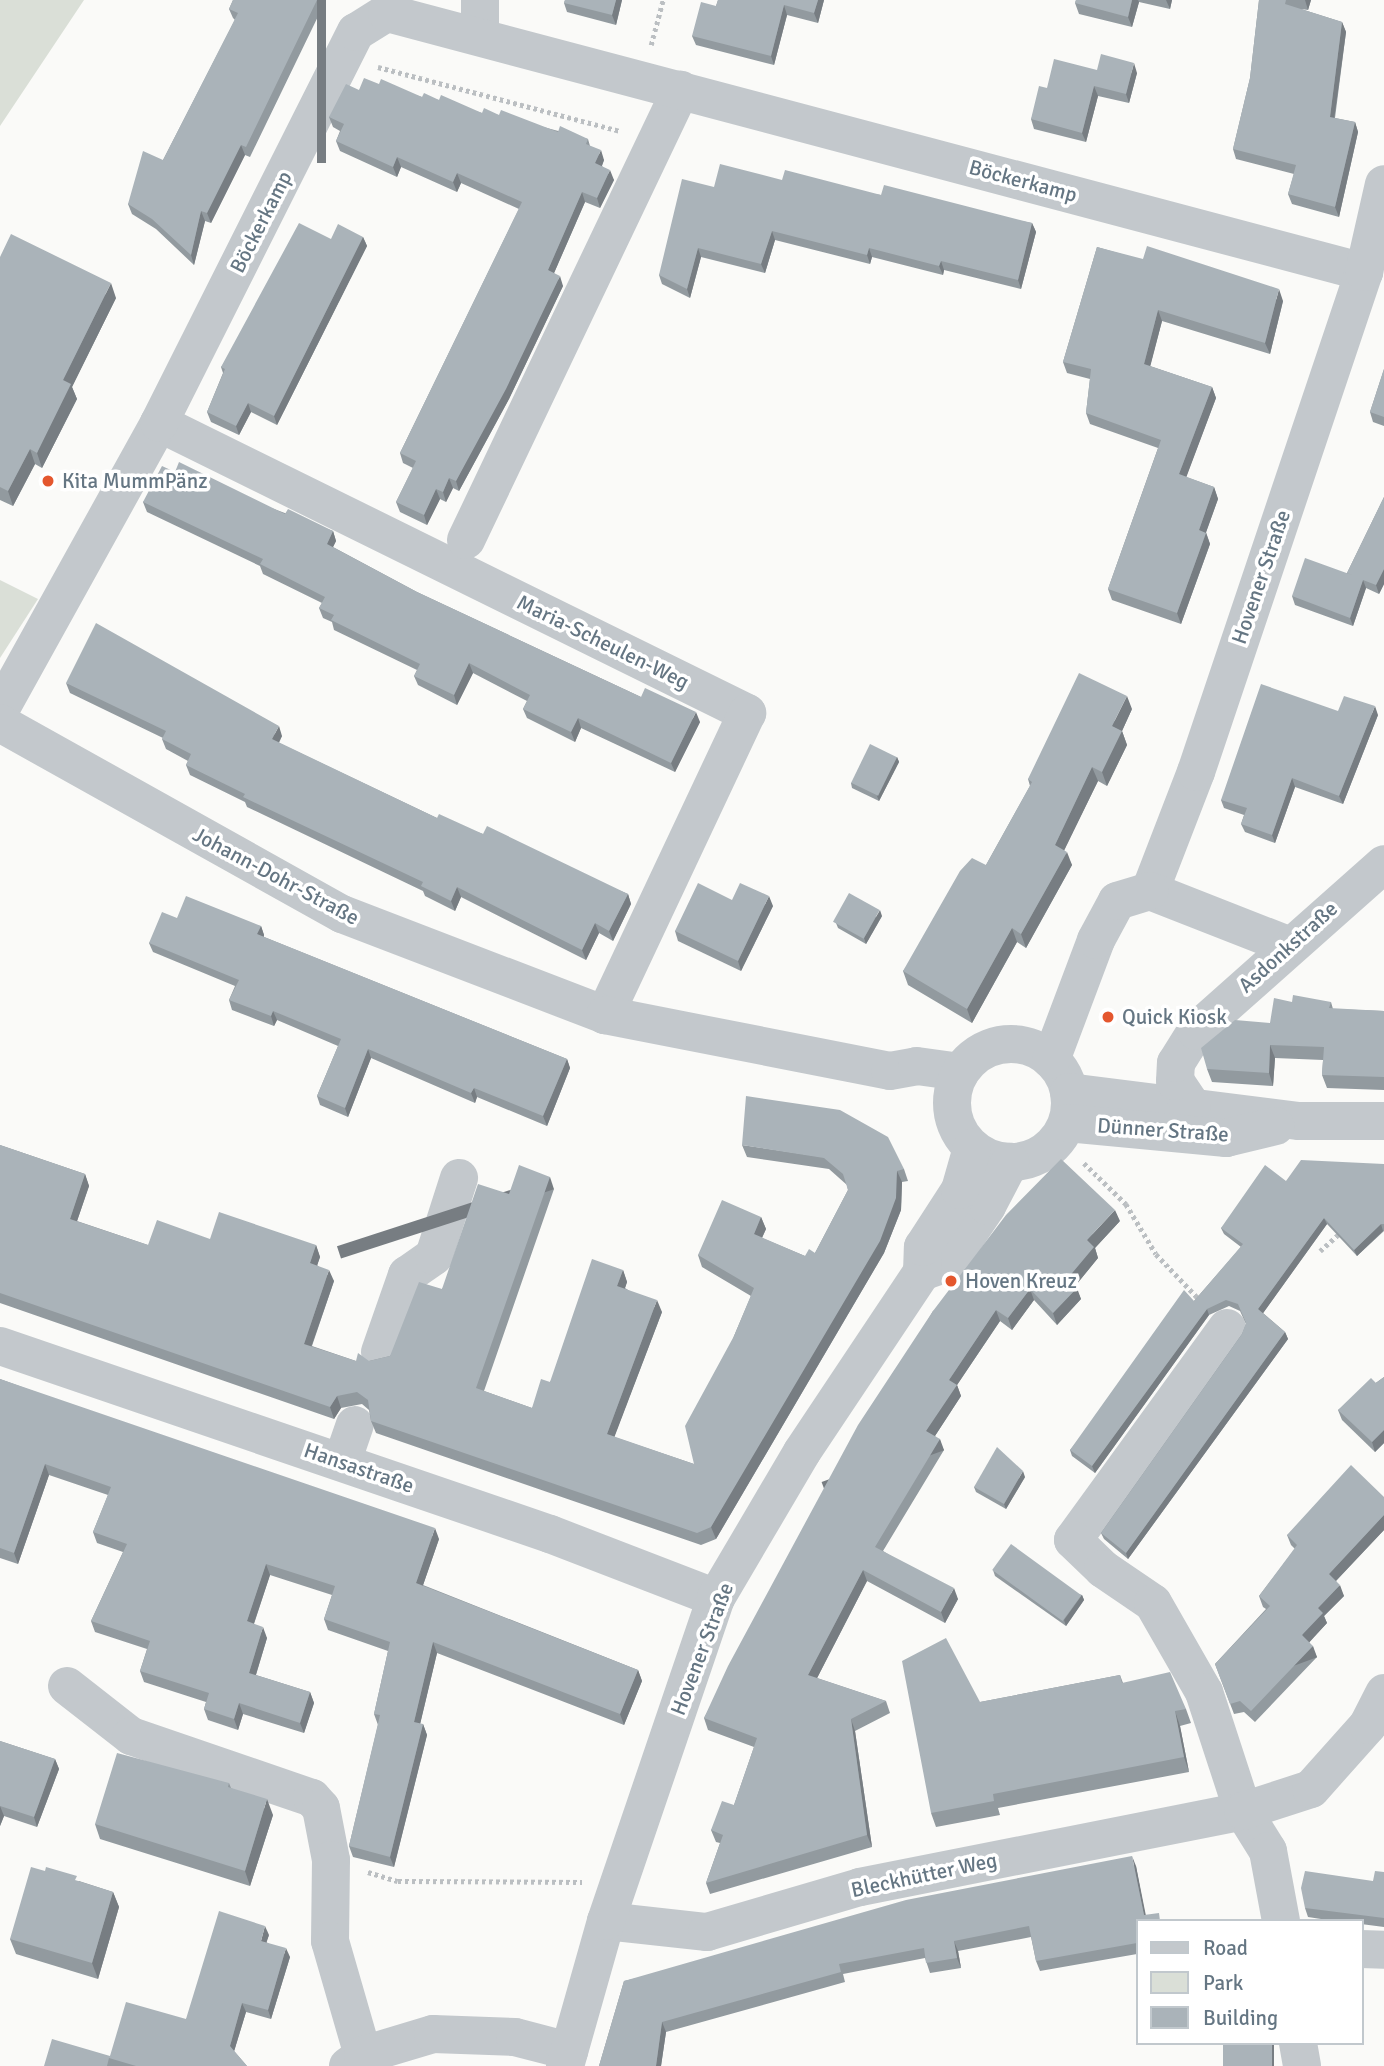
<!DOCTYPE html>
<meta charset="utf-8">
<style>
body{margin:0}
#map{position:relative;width:1384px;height:2066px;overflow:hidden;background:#fafaf8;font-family:Signika,sans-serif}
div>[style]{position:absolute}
.green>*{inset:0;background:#dadfd7}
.path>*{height:4.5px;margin-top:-2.25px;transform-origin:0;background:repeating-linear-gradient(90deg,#bbbfc2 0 3.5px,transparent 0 7px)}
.minor>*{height:38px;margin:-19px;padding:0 19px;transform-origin:19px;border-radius:19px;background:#c3c8cc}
.minor>.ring{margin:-19px;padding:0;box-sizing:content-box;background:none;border:38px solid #c3c8cc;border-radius:50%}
.wall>*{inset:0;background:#929a9f}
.shaded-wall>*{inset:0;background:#777d82;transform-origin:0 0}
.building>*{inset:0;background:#aab3b9;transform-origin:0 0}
.dots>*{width:19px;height:19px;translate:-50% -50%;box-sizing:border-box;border:4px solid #fff;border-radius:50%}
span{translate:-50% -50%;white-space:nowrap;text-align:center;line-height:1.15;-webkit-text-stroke:7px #fff;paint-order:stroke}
.street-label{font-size:21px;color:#657683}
.poi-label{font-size:21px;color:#657683}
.left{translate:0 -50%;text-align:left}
.legend{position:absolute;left:1136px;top:1919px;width:228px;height:126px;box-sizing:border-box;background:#fff;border:2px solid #c1c8cd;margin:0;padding:9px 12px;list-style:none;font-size:21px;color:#657683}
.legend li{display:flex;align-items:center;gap:14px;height:35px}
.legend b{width:35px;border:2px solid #c1c8cd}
</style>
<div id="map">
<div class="green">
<i style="clip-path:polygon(0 0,84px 0,0 126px)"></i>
<i style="clip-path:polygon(0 580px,38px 599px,0 658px)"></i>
</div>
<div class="path">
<i style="left:651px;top:45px;width:47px;rotate:-75.1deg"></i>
<i style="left:378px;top:67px;width:250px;rotate:14.8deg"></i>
<i style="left:1084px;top:1163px;width:59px;rotate:44.3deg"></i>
<i style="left:1126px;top:1204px;width:58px;rotate:59deg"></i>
<i style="left:1156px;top:1254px;width:64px;rotate:46.3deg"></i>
<i style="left:1320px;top:1251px;width:27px;rotate:-42deg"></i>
<i style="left:368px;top:1872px;width:31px;rotate:17deg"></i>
<i style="left:398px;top:1881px;width:184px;rotate:0.3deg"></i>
</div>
<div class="minor">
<i style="left:480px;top:36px;width:36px;rotate:-90deg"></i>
<i style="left:159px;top:423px;width:656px;rotate:26.25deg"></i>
<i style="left:747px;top:713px;width:334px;rotate:115.2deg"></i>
<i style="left:466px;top:540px;width:499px;rotate:-64.5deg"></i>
<i style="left:0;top:710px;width:328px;rotate:-61deg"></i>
<i style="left:159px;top:423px;width:438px;rotate:-63.3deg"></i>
<i style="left:356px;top:32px;width:36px;rotate:-32deg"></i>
<i style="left:387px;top:13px;width:1011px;rotate:14.85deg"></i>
<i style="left:0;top:723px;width:392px;rotate:29.2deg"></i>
<i style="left:342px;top:914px;width:282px;rotate:21deg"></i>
<i style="left:605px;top:1015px;width:290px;rotate:11.1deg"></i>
<i style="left:890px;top:1071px;width:27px;rotate:-10deg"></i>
<i style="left:917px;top:1066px;width:44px;rotate:7.8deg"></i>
<i style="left:1150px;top:891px;width:128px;rotate:-68.9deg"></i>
<i style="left:1196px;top:772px;width:527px;rotate:-71.43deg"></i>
<i style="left:1364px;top:272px;width:90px;rotate:-77.2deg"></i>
<i style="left:1150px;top:891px;width:148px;rotate:21.4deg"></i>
<i class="ring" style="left:952px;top:1044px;width:80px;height:80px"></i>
<i style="left:1051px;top:1060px;width:128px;rotate:-69.4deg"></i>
<i style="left:1096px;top:940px;width:44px;rotate:-61.7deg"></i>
<i style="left:1117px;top:901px;width:34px;rotate:-17deg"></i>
<i style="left:1069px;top:1092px;width:232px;rotate:7.2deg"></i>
<i style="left:1299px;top:1121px;width:85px"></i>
<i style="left:1192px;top:1106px;width:30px;rotate:-124deg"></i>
<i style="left:1175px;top:1081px;width:18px;rotate:-87deg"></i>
<i style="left:1176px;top:1063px;width:38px;rotate:-58deg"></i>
<i style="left:1196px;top:1031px;width:251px;rotate:-41.6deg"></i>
<i style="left:1067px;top:1123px;width:160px;rotate:5.4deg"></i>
<i style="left:1226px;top:1138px;width:51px;rotate:-13.5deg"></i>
<i style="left:922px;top:1272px;width:29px;rotate:-20deg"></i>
<i style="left:949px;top:1262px;width:68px;rotate:-55.8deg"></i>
<i style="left:987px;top:1206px;width:50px;rotate:-62.4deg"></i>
<i style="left:1227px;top:1328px;width:262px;rotate:126deg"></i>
<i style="left:1073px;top:1540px;width:42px;rotate:44deg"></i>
<i style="left:1103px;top:1569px;width:60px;rotate:34.2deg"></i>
<i style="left:1153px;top:1603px;width:103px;rotate:60.2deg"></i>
<i style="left:1204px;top:1692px;width:125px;rotate:71.9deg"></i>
<i style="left:1243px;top:1811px;width:47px;rotate:58deg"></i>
<i style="left:1268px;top:1851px;width:71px;rotate:79.5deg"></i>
<i style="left:0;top:1346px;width:581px;rotate:18.87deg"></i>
<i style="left:550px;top:1534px;width:178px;rotate:21.1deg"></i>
<i style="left:380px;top:1352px;width:82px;rotate:-70.7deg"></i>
<i style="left:407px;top:1275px;width:33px;rotate:-35deg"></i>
<i style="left:434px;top:1256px;width:82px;rotate:-72.2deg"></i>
<i style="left:342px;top:1462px;width:39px;rotate:-71deg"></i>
<i style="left:67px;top:1686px;width:81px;rotate:38deg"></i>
<i style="left:131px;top:1736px;width:191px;rotate:18.9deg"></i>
<i style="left:312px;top:1798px;width:13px;rotate:48deg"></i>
<i style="left:321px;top:1808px;width:53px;rotate:79.1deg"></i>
<i style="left:331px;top:1860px;width:81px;rotate:90.7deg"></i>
<i style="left:330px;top:1941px;width:119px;rotate:73.9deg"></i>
<i style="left:606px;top:1921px;width:102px;rotate:6.2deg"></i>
<i style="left:707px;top:1932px;width:159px;rotate:-16.4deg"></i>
<i style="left:860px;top:1887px;width:390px;rotate:-11.2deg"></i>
<i style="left:1243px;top:1811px;width:71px;rotate:-17.9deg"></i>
<i style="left:1311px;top:1789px;width:86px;rotate:-48.3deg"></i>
<i style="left:1368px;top:1725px;width:36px;rotate:-63deg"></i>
<i style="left:1361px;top:1949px;width:23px;rotate:2deg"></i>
<i style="left:1298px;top:2043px;width:23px;rotate:80deg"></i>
<i style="left:348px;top:2066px;width:19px;rotate:-36deg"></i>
<i style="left:363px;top:2055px;width:73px;rotate:-16.7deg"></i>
<i style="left:433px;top:2034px;width:82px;rotate:2.1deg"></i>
<i style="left:515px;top:2037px;width:56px;rotate:14.5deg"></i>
<i style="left:565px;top:2066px;width:151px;rotate:-74.2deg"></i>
<i style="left:606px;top:1921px;width:341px;rotate:-71.2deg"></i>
<i style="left:716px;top:1598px;width:169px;rotate:-59.5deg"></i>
<i style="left:802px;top:1452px;width:216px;rotate:-56.3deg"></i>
<i style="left:922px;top:1272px;width:25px;rotate:-88deg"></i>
<i style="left:923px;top:1247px;width:68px;rotate:-57deg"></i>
<i style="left:960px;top:1190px;width:44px;rotate:-74.1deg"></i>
</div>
<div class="wall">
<i style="clip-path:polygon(233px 0,326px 0,250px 157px,245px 155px,211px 223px,205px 221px,194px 265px,156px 229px,132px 214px,128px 204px,163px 160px,235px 20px,233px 18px,229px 9px)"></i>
<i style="clip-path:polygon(565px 0,622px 0,616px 25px,567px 12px,564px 3px)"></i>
<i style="clip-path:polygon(718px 0,824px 0,818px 23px,787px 15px,774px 65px,696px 45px,692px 36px,716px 6px)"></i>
<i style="clip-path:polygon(1076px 0,1172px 0,1170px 9px,1139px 2px,1132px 27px,1079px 14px,1075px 3px)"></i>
<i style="clip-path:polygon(1259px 0,1311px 0,1308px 10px,1301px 9px,1342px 22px,1346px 32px,1335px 118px,1355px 122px,1358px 132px,1339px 217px,1292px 204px,1288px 194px,1294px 174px,1236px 159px,1233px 149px,1250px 78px)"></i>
<i style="clip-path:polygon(1097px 70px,1137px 73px,1129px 103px,1098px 96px,1086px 142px,1034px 129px,1031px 119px,1047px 88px)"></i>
<i style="clip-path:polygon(379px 84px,422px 97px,439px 100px,482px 113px,499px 115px,588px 139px,590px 146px,604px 160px,602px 166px,614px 180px,600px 208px,585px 202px,554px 273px,563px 286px,509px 399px,459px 491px,453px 488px,446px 502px,440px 499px,427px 525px,400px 512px,396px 502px,413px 468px,403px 463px,400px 453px,519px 209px,461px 183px,457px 192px,401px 167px,397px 177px,340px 151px,336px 141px,340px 131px,333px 127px,329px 117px,359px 90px)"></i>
<i style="clip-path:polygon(782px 180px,881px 195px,1032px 223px,1036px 232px,1021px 289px,944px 270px,943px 275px,872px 257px,870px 264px,775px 240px,765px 273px,701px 257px,690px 298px,662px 284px,659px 275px,714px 187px)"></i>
<i style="clip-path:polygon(363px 237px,367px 246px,277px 425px,251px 412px,239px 435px,211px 422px,207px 412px,223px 373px,221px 367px,331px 239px)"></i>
<i style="clip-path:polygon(1097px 247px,1283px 301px,1270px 354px,1162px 321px,1150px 366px,1212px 387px,1216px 398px,1186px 477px,1214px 487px,1218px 499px,1206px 532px,1210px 544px,1181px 624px,1112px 600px,1108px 589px,1158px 448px,1090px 424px,1086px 413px,1090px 379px,1067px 373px,1063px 362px)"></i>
<i style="clip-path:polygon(0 257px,116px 298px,72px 387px,77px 399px,42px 468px,35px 464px,13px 506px,0 500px)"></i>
<i style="clip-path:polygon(1384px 369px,1384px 426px,1373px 422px,1370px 412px)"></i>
<i style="clip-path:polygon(175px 472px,333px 531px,336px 541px,333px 547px,417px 592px,641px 697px,700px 722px,675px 772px,581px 728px,575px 742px,527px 718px,523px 709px,527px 701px,473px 673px,457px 705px,418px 685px,414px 676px,417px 670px,334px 630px,332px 622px,323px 618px,319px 608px,322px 603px,263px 574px,260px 566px,147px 512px,143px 502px)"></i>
<i style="clip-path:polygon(1384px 497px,1384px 584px,1379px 594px,1366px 588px,1353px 626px,1295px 605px,1292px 596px,1347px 573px)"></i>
<i style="clip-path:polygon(66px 683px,282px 736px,279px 743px,437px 818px,483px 834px,628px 894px,631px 904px,613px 941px,599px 933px,586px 960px,461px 897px,455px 911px,425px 896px,423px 891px,247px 807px,245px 802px,190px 775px,186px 765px,188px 761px,166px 749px,162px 739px,163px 738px,70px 693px)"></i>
<i style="clip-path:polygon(1132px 709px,1122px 731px,1127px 745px,1107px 786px,1098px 781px,1064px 850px,1072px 865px,1026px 948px,1017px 942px,972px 1023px,908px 985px,903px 971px,986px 865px,1030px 786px,1028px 779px)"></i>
<i style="clip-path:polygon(1338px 711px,1378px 715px,1343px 804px,1295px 787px,1275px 843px,1245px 832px,1241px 824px,1244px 815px,1224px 808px,1221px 800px)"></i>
<i style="clip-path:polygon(897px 757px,899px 762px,879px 801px,852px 788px,851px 783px)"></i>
<i style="clip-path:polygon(732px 900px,773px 906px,741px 971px,678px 941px,675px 931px)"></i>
<i style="clip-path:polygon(882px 916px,866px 944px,838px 928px,836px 923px)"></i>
<i style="clip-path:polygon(177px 918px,261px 926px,264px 935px,264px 937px,567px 1059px,570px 1068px,547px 1126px,477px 1097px,475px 1103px,371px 1058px,348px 1117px,320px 1105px,317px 1096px,338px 1046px,277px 1020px,274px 1026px,232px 1010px,229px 1000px,235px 986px,153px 952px,149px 943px)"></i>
<i style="clip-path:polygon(1292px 1002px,1331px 1002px,1333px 1009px,1384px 1011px,1384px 1090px,1327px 1088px,1322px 1075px,1323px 1060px,1275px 1058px,1273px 1086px,1212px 1082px,1207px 1069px,1270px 1023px)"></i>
<i style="clip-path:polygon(0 1145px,85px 1174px,89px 1186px,77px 1221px,148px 1245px,210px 1239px,316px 1245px,320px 1257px,317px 1265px,334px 1281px,312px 1346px,356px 1361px,369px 1361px,390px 1356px,442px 1289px,509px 1194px,554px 1189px,484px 1391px,532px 1408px,550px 1382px,623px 1270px,627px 1282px,625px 1288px,662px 1312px,614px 1437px,694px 1464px,734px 1336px,751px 1296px,702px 1267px,698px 1255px,761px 1217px,766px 1229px,762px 1238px,805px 1256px,815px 1253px,848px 1190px,847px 1185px,829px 1169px,747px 1157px,742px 1145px,904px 1169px,908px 1181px,902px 1182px,901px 1210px,884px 1253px,716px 1539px,701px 1545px,376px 1433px,371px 1421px,369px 1410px,362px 1404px,341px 1408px,334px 1419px,0 1303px)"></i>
<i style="clip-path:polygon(1384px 1164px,1384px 1231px,1357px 1256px,1327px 1224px,1263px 1313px,1285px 1332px,1288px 1339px,1128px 1559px,1104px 1539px,1101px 1533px,1242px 1334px,1246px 1324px,1240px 1311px,1229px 1306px,1209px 1315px,1095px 1473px,1072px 1456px,1070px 1450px,1194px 1301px,1241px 1247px,1224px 1234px,1221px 1228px,1286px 1181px)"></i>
<i style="clip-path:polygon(1120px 1221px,1095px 1248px,1098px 1258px,1075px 1286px,1081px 1299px,1057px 1325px,1034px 1300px,1012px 1330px,1000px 1321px,957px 1385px,961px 1396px,935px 1436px,944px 1450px,883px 1551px,958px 1599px,945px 1623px,867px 1581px,817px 1678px,886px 1701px,890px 1713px,855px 1731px,872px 1847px,710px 1894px,706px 1883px,720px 1843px,716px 1842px,711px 1830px,734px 1805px,754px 1747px,708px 1730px,704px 1718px,933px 1311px)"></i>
<i style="clip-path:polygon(1384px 1377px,1384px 1443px,1375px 1452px,1342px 1420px,1338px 1410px)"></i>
<i style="clip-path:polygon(0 1379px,439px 1539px,423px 1585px,638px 1670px,642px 1681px,624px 1725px,437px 1653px,420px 1724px,423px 1724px,427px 1735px,394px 1867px,353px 1857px,349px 1846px,378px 1725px,374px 1714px,388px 1651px,328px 1630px,324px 1619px,332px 1595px,270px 1575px,254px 1624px,267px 1638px,256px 1675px,310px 1692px,314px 1703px,304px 1733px,243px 1714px,238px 1730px,208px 1720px,204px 1709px,206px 1702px,144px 1682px,140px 1671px,147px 1649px,95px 1632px,91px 1621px,123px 1552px,97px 1543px,93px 1532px,108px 1495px,49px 1475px,18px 1564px,0 1558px)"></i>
<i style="clip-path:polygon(1025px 1477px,1006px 1509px,976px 1492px,974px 1487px)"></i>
<i style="clip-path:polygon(1384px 1497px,1384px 1530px,1336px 1581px,1344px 1596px,1324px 1616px,1327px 1623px,1309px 1642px,1317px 1657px,1255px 1722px,1244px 1712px,1234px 1714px,1215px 1664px,1266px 1609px,1263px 1607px,1259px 1596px,1295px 1549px,1291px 1545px,1287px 1535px)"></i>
<i style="clip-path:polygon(993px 1570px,1082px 1595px,1084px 1600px,1066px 1626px,995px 1576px)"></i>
<i style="clip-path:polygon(1120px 1675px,1123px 1683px,1186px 1709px,1191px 1723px,1180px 1726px,1189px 1772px,998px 1808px,1000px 1815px,936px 1827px,931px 1813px,980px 1702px)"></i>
<i style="clip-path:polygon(0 1741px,55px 1759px,59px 1769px,37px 1827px,4px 1816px,0 1826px)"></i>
<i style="clip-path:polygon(229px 1783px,231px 1788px,273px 1815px,250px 1886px,100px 1839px,95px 1824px)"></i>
<i style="clip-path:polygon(1136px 1866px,1145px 1915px,1137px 1921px,1137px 1954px,1040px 1971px,1036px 1961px,1031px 1937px,958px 1951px,961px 1968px,930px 1973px,925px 1958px,843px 1974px,845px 1982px,666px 2032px,661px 2066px,599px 2066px,624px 1981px)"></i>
<i style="clip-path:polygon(1384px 1872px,1384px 1927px,1361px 1924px,1361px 1921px,1334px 1921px,1308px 1917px,1305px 1908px,1373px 1881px)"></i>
<i style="clip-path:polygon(79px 1881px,113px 1892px,119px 1907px,98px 1979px,16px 1954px,10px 1939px)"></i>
<i style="clip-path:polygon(269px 1935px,266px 1942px,290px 1957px,271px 2019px,246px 2012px,234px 2051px,247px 2066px,44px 2066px,110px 2056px,186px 2019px)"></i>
</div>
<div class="shaded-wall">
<i style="left:317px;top:0;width:9px;height:163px"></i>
<i style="clip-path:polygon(616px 0,622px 0,616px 25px,612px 15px)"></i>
<i style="clip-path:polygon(818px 0,824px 0,818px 23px,814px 13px)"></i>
<i style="clip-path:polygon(1132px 0,1138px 0,1139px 2px,1132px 27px,1128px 17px)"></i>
<i style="clip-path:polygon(1166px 0,1172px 0,1170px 9px)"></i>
<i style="clip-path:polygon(1305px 0,1311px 0,1308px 10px)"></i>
<i style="clip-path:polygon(784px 5px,787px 15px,774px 65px,771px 56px)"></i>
<i style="clip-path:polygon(1342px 22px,1346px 32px,1333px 127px,1330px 117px)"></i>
<i style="clip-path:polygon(1134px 63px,1137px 73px,1129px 103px,1126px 94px)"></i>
<i style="clip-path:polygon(1094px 86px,1098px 96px,1086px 142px,1082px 133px)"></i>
<i style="clip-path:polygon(1355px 122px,1358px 132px,1339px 217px,1335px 207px)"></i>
<i style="clip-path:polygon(241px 145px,245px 155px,211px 223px,207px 213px)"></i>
<i style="clip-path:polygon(601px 150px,604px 160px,599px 173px,595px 163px)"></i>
<i style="clip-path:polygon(397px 157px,401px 167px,397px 177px,393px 167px)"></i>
<i style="clip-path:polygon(610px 170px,614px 180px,600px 208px,597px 198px)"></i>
<i style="clip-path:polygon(457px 173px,461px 183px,457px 192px,453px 182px)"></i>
<i style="clip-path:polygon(582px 192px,585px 202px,551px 280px,548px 270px)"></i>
<i style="clip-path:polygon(201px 211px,205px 221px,194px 265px,191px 255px)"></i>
<i style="clip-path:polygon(1032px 223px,1036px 232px,1021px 289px,1018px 280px)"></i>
<i style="clip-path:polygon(772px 231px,775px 240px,765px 273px,761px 264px)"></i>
<i style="clip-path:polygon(363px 237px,367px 246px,277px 425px,274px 416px)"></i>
<i style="clip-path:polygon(698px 248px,701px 257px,690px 298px,687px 289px)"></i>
<i style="clip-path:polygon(869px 248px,872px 257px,870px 264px,867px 255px)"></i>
<i style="clip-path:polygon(941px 261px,944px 270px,943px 275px,939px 266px)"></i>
<i style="clip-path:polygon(560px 276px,563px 286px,509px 399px,459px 491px,456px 481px)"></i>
<i style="clip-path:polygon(111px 283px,116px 298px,72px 387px,77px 399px,42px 468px,37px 453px,63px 380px)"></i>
<i style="clip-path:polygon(1279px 289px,1283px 301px,1270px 354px,1265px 343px)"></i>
<i style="clip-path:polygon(1158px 310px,1162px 321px,1148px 375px,1144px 364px)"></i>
<i style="clip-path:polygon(1212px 387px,1216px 398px,1183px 486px,1179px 474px)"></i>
<i style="clip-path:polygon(248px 403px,251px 412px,239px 435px,236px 426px)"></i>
<i style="clip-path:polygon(30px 449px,35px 464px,13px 506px,8px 491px)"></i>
<i style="clip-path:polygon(449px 478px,453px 488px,446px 502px,443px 492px)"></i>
<i style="clip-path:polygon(1214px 487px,1218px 499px,1203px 541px,1199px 530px)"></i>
<i style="clip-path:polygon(436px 489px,440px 499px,427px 525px,424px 515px)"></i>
<i style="clip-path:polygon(333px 531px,336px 541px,330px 553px,327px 544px)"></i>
<i style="clip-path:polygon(1206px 533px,1210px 544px,1181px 624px,1177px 613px)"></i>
<i style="clip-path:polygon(1384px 569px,1384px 584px,1379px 594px,1376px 585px)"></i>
<i style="clip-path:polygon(1363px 580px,1366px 588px,1353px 626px,1350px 618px)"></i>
<i style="clip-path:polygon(469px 663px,473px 673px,457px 705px,454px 695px)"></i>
<i style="clip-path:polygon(1127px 696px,1132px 709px,1122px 731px,1127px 745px,1107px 786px,1102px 772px,1112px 726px)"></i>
<i style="clip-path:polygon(1375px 706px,1378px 715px,1343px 804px,1339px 796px)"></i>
<i style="clip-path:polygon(696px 712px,700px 722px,675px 772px,671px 763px)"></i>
<i style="clip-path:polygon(578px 718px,581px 728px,575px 742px,571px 732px)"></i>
<i style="clip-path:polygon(279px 726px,282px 736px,275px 749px,272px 739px)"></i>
<i style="clip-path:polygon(897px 757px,899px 762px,879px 801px,877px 796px)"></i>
<i style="clip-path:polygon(1092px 767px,1098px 781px,1060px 859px,1055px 845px)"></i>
<i style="clip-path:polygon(1292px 778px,1295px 787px,1275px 843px,1272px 835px)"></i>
<i style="clip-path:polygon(1067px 852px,1072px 865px,1026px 948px,1021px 934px)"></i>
<i style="clip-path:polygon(457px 887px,461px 897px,455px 911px,451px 901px)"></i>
<i style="clip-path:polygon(628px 894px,631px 904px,613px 941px,609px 931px)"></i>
<i style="clip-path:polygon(769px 896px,773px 906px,741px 971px,738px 961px)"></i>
<i style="clip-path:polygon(880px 910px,882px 916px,866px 944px,864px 938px)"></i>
<i style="clip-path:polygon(595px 923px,599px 933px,586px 960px,582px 950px)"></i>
<i style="clip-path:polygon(261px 926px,264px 935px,261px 943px,257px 934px)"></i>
<i style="clip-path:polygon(1012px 928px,1017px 942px,972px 1023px,967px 1009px)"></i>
<i style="clip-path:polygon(273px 1011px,277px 1020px,274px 1026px,271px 1016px)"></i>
<i style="clip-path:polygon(1270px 1045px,1275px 1058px,1273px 1086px,1269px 1073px)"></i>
<i style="clip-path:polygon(368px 1049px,371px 1058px,348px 1117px,345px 1108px)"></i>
<i style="clip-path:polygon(567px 1059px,570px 1068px,547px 1126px,543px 1116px)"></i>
<i style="clip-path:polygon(474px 1088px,477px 1097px,475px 1103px,471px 1093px)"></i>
<i style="clip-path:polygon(897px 1171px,902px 1182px,901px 1210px,884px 1253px,716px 1539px,711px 1527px)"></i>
<i style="clip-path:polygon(85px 1174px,89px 1186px,74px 1230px,70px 1219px)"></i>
<i style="left:550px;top:1177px;width:13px;height:224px;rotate:72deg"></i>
<i style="clip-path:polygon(1115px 1210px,1120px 1221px,1095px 1248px,1098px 1258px,1072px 1290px,1068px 1278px,1087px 1240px)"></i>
<i style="clip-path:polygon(761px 1217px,766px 1229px,758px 1246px,754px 1234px)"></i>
<i style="clip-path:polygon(1324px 1218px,1327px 1224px,1261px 1316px,1258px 1309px)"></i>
<i style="clip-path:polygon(1381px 1224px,1383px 1231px,1357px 1256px,1354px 1250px)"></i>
<i style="clip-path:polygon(316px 1245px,320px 1257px,314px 1275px,310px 1263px)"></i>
<i style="clip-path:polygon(329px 1270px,334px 1281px,308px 1356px,304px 1344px)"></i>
<i style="clip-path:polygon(623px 1270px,627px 1282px,622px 1297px,617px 1286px)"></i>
<i style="clip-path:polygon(1077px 1288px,1081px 1299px,1057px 1325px,1053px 1313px)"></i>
<i style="clip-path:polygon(1030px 1289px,1034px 1300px,1012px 1330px,1008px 1318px)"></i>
<i style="clip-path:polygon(657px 1300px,662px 1312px,611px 1446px,607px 1434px)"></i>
<i style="clip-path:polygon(1207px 1309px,1209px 1315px,1095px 1473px,1092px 1466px)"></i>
<i style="clip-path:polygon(996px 1310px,1000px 1321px,957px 1385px,961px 1396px,931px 1442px,926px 1431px,949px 1380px)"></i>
<i style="clip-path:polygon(1285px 1332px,1288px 1339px,1128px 1559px,1126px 1553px)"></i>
<i style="clip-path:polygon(337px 1396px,341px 1408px,334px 1419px,330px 1407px)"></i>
<i style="clip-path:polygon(1384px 1430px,1384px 1443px,1375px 1452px,1372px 1442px)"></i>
<i style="left:940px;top:1439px;width:12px;height:126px;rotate:70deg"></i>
<i style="clip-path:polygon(45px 1464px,49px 1475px,18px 1564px,14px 1553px)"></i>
<i style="clip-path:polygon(1023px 1471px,1025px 1477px,1006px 1509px,1004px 1504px)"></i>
<i style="clip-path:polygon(1384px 1515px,1384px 1530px,1332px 1585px,1329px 1574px)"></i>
<i style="clip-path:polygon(435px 1528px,439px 1539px,420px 1594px,416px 1583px)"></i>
<i style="clip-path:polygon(266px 1564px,270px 1575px,251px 1632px,247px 1621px)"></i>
<i style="clip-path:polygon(863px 1570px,867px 1581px,813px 1686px,808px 1675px)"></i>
<i style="clip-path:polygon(1340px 1585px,1344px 1596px,1324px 1616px,1327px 1623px,1306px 1646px,1302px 1635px,1318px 1608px)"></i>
<i style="clip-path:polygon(954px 1588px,958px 1599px,945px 1623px,941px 1612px)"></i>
<i style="clip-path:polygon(1082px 1595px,1084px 1600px,1066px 1626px,1064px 1620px)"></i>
<i style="clip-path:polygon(263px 1627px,267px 1638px,253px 1684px,249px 1673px)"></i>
<i style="clip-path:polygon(433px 1642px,437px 1653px,418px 1733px,414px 1722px)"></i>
<i style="left:1313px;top:1646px;width:12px;height:90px;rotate:70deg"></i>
<i style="clip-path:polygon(638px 1670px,642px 1681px,624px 1725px,620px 1714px)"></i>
<i style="clip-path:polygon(310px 1692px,314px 1703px,304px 1733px,300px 1723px)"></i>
<i style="clip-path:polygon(239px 1703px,243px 1714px,238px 1730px,234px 1719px)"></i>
<i style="clip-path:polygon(1175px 1711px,1180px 1726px,1189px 1772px,1184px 1757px)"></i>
<i style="clip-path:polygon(851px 1719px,855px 1731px,872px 1847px,867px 1835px)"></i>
<i style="clip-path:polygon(423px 1724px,427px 1735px,394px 1867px,390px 1857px)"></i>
<i style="clip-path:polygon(55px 1759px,59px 1769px,37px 1827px,34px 1817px)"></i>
<i style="clip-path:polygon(267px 1799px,273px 1815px,250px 1886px,245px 1871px)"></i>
<i style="clip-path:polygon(0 1806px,4px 1816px,0 1826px)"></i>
<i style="clip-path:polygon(1132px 1856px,1136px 1866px,1147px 1921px,1144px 1915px)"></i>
<i style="clip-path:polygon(113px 1892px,119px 1907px,98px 1979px,92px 1963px)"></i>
<i style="clip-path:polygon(265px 1926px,269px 1935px,264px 1950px,261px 1941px)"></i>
<i style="clip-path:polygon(954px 1941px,958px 1951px,961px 1968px,957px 1958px)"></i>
<i style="clip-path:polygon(286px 1948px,290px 1957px,271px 2019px,268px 2010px)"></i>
<i style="clip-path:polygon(242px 2003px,246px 2012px,233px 2055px,230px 2046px)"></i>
<i style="clip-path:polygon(662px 2022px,666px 2032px,661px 2066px,656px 2066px)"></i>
<i style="left:1272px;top:2043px;width:2px;height:23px"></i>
</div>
<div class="building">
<i style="clip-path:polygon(233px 0,317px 0,246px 147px,241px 145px,207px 213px,201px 211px,191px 255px,152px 219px,128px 204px,143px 151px,163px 160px,238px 13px,229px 9px)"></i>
<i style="clip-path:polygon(565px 0,616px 0,612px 15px,564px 3px)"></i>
<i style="clip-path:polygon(718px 0,818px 0,814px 13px,784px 5px,771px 56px,692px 36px,701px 2px,716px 6px)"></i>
<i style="clip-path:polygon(1076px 0,1132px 0,1128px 17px,1075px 3px)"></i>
<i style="clip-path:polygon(1259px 0,1286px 0,1285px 4px,1342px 22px,1330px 117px,1355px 122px,1335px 207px,1288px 194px,1296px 165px,1233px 149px,1250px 78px)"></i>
<i style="clip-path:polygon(1101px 54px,1134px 63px,1126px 94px,1094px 86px,1082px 133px,1031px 119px,1039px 86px,1047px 88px,1054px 59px,1097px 70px)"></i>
<i style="clip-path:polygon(364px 78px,379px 84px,381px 79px,422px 97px,424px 93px,439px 100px,441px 95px,482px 113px,484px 108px,499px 115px,501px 110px,558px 132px,560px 126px,588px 139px,586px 144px,601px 150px,595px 163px,610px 170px,597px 198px,582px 192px,548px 270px,560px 276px,506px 389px,456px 481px,449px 478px,443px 492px,436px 489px,424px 515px,396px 502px,416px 461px,400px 453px,522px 202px,457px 173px,453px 182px,397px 157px,393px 167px,336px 141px,344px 124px,329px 117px,346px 84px,359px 90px)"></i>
<i style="clip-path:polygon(720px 164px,782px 180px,785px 170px,881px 195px,884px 185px,1032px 223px,1018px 280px,941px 261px,939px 266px,869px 248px,867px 255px,772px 231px,761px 264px,698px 248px,687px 289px,659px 275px,682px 179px,714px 187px)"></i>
<i style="clip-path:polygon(299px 223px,331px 239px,338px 224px,363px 237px,274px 416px,248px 403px,236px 426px,207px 412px,225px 369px,221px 367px)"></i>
<i style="clip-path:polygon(11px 234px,111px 283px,63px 380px,71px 384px,37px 453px,30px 449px,8px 491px,0 487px,0 257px)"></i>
<i style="clip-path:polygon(1147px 246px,1279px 289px,1265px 343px,1158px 310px,1144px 364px,1212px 387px,1179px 474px,1214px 487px,1199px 530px,1206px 533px,1177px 613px,1108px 589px,1161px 440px,1086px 413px,1091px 369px,1063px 362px,1097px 247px,1143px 259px)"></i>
<i style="clip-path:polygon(1384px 369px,1384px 417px,1370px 412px)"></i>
<i style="clip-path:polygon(179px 462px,285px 514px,288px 509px,333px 531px,327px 544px,417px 592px,641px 697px,645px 688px,696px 712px,671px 763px,578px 718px,571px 732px,523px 709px,530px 695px,469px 663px,454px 695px,414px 676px,420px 664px,331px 620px,334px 615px,319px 608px,325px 597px,260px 564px,263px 559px,143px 502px,162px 466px,175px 472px)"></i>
<i style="clip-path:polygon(1384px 497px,1384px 569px,1376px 585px,1363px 580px,1350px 618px,1292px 596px,1305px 558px,1352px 575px,1347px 573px)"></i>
<i style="clip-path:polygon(96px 623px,279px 726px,272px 739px,437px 818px,439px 814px,483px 834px,487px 826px,628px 894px,609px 931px,595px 923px,582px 950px,457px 887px,451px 901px,421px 886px,423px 882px,243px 797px,245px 794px,186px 765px,191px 754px,162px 739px,166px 731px,66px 683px)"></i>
<i style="clip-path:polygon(1079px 673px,1127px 696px,1112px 726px,1122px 731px,1102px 772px,1092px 767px,1055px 845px,1067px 852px,1021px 934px,1012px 928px,967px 1009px,903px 971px,960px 871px,972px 858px,986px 865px,1032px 782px,1028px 779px)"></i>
<i style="clip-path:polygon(1261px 684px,1338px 711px,1344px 696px,1375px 706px,1339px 796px,1292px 778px,1272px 835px,1241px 824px,1247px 808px,1221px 800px)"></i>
<i style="left:870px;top:744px;width:30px;height:43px;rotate:26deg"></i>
<i style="clip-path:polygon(698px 883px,732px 900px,740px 883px,769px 896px,738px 961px,675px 931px)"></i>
<i style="left:849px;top:893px;width:35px;height:33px;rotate:29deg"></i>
<i style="clip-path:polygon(186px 896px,261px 926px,257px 934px,567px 1059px,543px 1116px,474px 1088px,471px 1093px,368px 1049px,345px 1108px,317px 1096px,341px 1039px,273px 1011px,271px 1016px,229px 1000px,239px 980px,149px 943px,162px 912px,177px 918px)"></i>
<i style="clip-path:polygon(1293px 995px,1331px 1002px,1329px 1008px,1384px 1011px,1384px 1077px,1322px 1075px,1324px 1047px,1270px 1045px,1269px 1073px,1207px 1069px,1201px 1048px,1235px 1020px,1270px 1023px,1274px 998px,1292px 1002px)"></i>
<i style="clip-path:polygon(746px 1096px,840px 1110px,888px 1137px,904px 1169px,897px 1171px,896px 1198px,880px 1241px,711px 1527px,697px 1533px,371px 1421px,368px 1400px,357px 1392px,337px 1396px,330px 1407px,0 1293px,0 1145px,85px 1174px,70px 1219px,148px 1245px,157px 1220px,210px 1239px,219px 1212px,316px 1245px,310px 1263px,329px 1270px,304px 1344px,356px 1361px,358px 1353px,369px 1361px,390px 1356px,419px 1282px,442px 1289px,478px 1184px,509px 1194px,519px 1165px,550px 1177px,476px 1388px,532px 1408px,541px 1379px,550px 1382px,592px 1259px,623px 1270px,617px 1286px,657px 1300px,607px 1434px,694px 1464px,685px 1426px,734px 1336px,754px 1288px,698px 1255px,722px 1200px,761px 1217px,754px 1234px,805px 1256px,809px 1249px,815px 1253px,848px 1190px,843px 1174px,824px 1158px,742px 1145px)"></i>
<i style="clip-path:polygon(1061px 1159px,1115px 1210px,1087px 1240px,1094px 1247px,1068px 1278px,1077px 1288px,1053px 1313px,1030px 1289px,1008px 1318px,996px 1310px,949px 1380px,957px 1385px,926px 1431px,940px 1439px,875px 1547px,954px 1588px,941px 1612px,863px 1570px,808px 1675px,886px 1701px,851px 1719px,867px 1835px,706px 1883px,723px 1835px,711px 1830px,722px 1801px,734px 1805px,757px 1738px,704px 1718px,728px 1666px,858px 1425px,933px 1311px,1006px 1215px)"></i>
<i style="clip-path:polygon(1301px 1160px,1384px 1164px,1384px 1224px,1381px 1224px,1354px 1250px,1324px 1218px,1258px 1309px,1285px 1332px,1126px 1553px,1101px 1533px,1242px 1334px,1246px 1323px,1238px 1304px,1226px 1300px,1207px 1309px,1092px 1466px,1070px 1450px,1184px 1290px,1194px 1301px,1243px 1244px,1221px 1228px,1265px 1165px,1286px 1181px)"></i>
<i style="clip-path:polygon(1384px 1377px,1384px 1430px,1372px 1442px,1338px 1410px,1371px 1378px,1376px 1383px)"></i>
<i style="clip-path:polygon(0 1379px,435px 1528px,416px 1583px,638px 1670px,620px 1714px,433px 1642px,414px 1722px,423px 1724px,390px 1857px,349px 1846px,380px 1715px,374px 1714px,390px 1642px,324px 1619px,335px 1586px,266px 1564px,247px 1621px,263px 1627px,249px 1673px,310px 1692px,300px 1723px,239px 1703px,234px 1719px,204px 1709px,209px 1693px,140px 1671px,150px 1641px,91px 1621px,127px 1544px,93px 1532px,111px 1487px,45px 1464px,14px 1553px,0 1548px)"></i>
<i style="clip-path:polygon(997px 1447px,1023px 1471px,1004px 1504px,974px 1487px)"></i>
<i style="clip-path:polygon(1351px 1465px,1384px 1497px,1384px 1515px,1329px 1574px,1340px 1585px,1318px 1608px,1323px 1613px,1302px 1635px,1313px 1646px,1251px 1711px,1240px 1701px,1230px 1704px,1215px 1664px,1270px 1606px,1259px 1596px,1297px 1545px,1287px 1535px)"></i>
<i style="left:1011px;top:1544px;width:87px;height:32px;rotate:36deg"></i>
<i style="clip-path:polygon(946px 1638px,980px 1702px,1120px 1675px,1122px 1683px,1170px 1672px,1186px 1709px,1175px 1711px,1184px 1757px,993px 1794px,994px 1801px,931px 1813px,902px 1661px)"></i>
<i style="clip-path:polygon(0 1741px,55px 1759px,34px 1817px,0 1806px,0 1807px)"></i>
<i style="clip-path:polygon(117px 1753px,229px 1783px,228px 1787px,267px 1799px,245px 1871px,95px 1824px)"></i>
<i style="clip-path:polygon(1132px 1856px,1144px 1915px,1159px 1913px,1160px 1921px,1137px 1921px,1137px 1943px,1036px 1961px,1029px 1926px,954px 1941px,957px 1958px,926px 1963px,924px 1948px,839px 1964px,841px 1972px,662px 2022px,656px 2066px,599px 2066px,624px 1981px,906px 1900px)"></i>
<i style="clip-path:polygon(31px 1867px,45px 1871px,46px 1867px,77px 1876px,75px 1880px,113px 1892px,92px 1963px,10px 1939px)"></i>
<i style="clip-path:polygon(1305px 1871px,1373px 1881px,1375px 1871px,1384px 1872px,1384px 1918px,1305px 1908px,1301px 1888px)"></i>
<i style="clip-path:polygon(219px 1911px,265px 1926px,261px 1941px,286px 1948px,268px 2010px,242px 2003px,230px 2046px,247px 2066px,136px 2066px,109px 2058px,107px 2066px,44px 2066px,52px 2039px,110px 2056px,126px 2002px,186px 2019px)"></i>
<i style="left:1223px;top:2043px;width:49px;height:23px"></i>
</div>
<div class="dots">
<i style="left:48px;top:481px;background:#e4572e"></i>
<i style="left:1108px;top:1017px;background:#e4572e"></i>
<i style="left:951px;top:1281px;background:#e4572e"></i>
</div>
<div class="street-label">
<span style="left:1023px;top:181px;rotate:15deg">Böckerkamp</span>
<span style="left:261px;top:222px;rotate:-63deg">Böckerkamp</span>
<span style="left:1261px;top:577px;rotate:-71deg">Hovener Straße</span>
<span style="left:603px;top:642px;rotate:26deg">Maria-Scheulen-Weg</span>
<span style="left:276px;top:876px;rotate:28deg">Johann-Dohr-Straße</span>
<span style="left:1288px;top:947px;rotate:-42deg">Asdonkstraße</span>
<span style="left:1163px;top:1130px;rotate:4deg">Dünner Straße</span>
<span style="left:359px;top:1468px;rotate:19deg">Hansastraße</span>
<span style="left:702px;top:1649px;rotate:-69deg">Hovener Straße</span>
<span style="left:924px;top:1875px;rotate:-12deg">Bleckhütter Weg</span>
</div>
<div class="poi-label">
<span class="left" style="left:62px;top:481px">Kita MummPänz</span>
<span class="left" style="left:1122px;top:1017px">Quick Kiosk</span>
<span class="left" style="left:965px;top:1281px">Hoven Kreuz</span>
</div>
<ul class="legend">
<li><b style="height:9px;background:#c3c8cc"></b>Road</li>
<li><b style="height:19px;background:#dadfd7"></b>Park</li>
<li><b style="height:19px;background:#aab3b9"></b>Building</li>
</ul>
</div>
